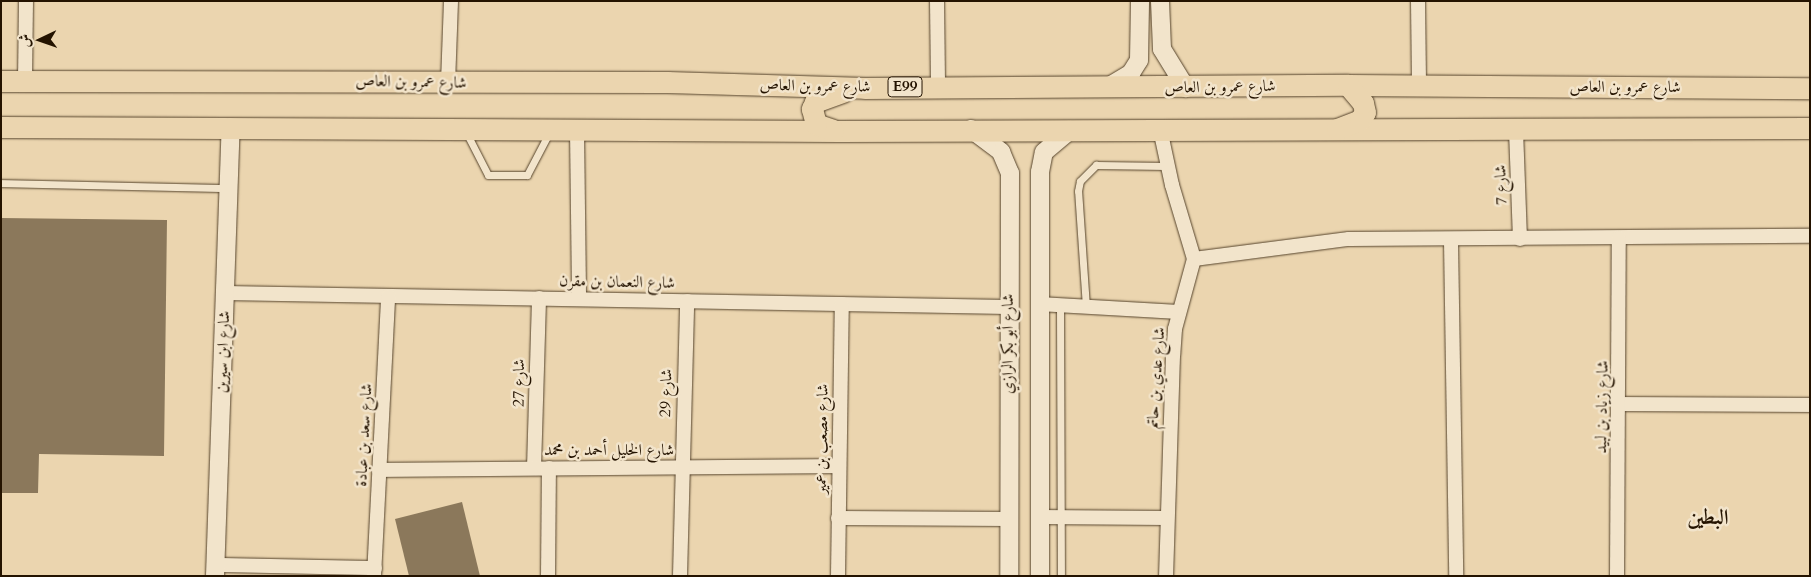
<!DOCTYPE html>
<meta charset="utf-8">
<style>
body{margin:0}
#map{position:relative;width:1811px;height:577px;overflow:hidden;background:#ebd5af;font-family:Cardo,Amiri,serif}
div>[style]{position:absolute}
.building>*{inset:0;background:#8b785b}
.roads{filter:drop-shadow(0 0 1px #56442c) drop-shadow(0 0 1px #56442c)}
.service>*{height:7px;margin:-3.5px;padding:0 3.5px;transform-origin:3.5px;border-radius:3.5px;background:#f2e4cb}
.minor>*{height:14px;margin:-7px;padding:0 7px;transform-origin:7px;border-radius:7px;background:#f2e4cb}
.tertiary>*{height:18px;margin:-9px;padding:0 9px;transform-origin:9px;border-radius:9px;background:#f2e4cb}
.primary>*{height:21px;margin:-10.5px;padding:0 10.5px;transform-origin:10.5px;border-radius:10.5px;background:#ebd5af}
span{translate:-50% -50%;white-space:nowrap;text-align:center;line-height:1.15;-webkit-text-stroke:5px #f2e4cb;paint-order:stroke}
.shield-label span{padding:1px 4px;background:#f2e4cb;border:1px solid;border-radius:4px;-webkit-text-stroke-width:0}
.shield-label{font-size:15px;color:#241300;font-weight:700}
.street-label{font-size:16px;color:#241300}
.district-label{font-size:21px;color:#241300;font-weight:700}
.frame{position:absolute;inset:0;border:2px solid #241300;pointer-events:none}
.north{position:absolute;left:15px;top:15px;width:50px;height:50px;-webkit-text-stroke:4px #f2e4cb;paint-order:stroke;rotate:267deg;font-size:14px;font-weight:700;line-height:20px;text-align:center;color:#241300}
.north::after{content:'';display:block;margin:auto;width:18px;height:22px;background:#241300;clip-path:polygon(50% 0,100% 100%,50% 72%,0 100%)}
</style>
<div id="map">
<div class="building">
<i style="clip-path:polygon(1px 218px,167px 220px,164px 456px,39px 454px,38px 493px,1px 493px)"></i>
<i style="clip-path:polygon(462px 502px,480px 576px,409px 576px,395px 519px)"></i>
</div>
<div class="roads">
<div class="service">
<i style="left:466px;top:132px;width:48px;rotate:62.9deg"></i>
<i style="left:488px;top:175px;width:39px"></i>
<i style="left:527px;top:175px;width:47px;rotate:-62.4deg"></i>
<i style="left:1px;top:183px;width:227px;rotate:1.3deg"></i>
<i style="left:1060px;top:306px;width:270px;rotate:89.8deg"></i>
<i style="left:1086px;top:307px;width:116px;rotate:-93.9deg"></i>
<i style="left:1078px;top:191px;width:10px;rotate:-79deg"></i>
<i style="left:1080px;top:181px;width:23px;rotate:-45deg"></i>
<i style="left:1096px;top:165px;width:71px;rotate:0.8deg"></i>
</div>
<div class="minor">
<i style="left:937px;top:1px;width:85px;rotate:89.3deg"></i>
<i style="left:1418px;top:1px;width:84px;rotate:89.3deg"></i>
<i style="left:25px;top:82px;width:81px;rotate:-89.3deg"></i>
<i style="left:448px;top:83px;width:82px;rotate:-87.9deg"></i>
<i style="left:1160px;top:129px;width:57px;rotate:77.9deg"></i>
<i style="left:1172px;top:185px;width:77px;rotate:73.4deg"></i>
<i style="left:1194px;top:259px;width:73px;rotate:105.2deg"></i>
<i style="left:1175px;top:329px;width:26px;rotate:94deg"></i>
<i style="left:1173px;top:355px;width:221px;rotate:91.8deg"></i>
<i style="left:577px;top:130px;width:169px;rotate:89.3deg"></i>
<i style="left:1516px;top:130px;width:109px;rotate:87.9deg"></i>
<i style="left:1451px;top:241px;width:335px;rotate:89.1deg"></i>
<i style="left:1194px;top:259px;width:156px;rotate:-7.4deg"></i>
<i style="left:1349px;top:239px;width:461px;rotate:-0.4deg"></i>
<i style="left:225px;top:293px;width:783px;rotate:1.02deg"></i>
<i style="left:1039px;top:304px;width:140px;rotate:3.3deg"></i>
<i style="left:1620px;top:404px;width:190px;rotate:0.3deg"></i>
<i style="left:534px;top:468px;width:170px;rotate:-88.3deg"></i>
<i style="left:379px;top:470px;width:459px;rotate:-0.5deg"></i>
<i style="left:1039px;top:517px;width:128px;rotate:0.4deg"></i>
<i style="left:838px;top:518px;width:171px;rotate:0.3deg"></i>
<i style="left:216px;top:565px;width:159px;rotate:1.1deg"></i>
<i style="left:374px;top:576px;width:280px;rotate:-87.1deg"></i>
<i style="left:548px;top:576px;width:108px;rotate:-89.5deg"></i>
<i style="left:680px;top:576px;width:275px;rotate:-88.5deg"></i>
<i style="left:838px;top:576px;width:272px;rotate:-89.2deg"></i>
<i style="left:1617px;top:576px;width:338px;rotate:-89.7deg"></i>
</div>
<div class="tertiary">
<i style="left:1160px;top:1px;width:48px;rotate:87.6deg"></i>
<i style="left:1162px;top:49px;width:46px;rotate:58.4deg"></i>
<i style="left:1108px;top:87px;width:27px;rotate:-31deg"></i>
<i style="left:1131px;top:73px;width:15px;rotate:-58deg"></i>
<i style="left:1139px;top:60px;width:59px;rotate:-89deg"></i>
<i style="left:971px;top:129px;width:38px;rotate:37deg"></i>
<i style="left:1001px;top:152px;width:23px;rotate:67deg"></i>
<i style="left:1010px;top:173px;width:403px;rotate:90.1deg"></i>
<i style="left:215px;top:576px;width:449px;rotate:-88deg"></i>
<i style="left:1040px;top:576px;width:404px;rotate:-90deg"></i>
<i style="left:1040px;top:172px;width:20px;rotate:-79deg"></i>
<i style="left:1044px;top:152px;width:34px;rotate:-40deg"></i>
</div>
<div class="primary">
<i style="left:1px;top:81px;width:666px;rotate:0.09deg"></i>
<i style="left:667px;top:82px;width:198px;rotate:1.7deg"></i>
<i style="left:865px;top:88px;width:483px;rotate:-0.4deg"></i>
<i style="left:1348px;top:85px;width:462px;rotate:0.4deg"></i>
<i style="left:1px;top:127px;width:836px;rotate:0.27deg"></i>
<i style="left:837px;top:131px;width:973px;rotate:-0.18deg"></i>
<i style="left:1337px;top:129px;width:25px;rotate:-21deg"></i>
<i style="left:1360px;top:120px;width:9px;rotate:-58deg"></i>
<i style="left:1365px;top:112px;width:9px;rotate:-103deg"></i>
<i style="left:1363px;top:103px;width:23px;rotate:-130deg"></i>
<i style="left:833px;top:130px;width:18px;rotate:-161deg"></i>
<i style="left:816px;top:124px;width:16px;rotate:-105deg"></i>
<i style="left:812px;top:109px;width:8px;rotate:-67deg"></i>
<i style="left:815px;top:102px;width:30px;rotate:-20deg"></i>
</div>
</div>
<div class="shield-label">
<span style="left:905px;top:87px">E99</span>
</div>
<div class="street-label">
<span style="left:411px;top:82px;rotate:1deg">شارع عمرو بن العاص</span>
<span style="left:815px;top:86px;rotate:1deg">شارع عمرو بن العاص</span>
<span style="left:1220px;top:87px;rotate:-1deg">شارع عمرو بن العاص</span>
<span style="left:1625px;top:87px">شارع عمرو بن العاص</span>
<span style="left:1501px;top:185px;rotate:-92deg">شارع 7</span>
<span style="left:617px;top:282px;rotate:1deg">شارع النعمان بن مقرن</span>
<span style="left:1008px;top:344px;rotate:-90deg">شارع أبو بكر الرازي</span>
<span style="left:223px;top:352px;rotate:-88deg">شارع ابن سيرين</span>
<span style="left:1156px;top:378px;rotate:-86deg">شارع عدي بن حاتم</span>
<span style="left:519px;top:383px;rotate:-89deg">شارع 27</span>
<span style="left:666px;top:393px;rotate:-88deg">شارع 29</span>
<span style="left:1602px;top:407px;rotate:-89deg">شارع زياد بن لبيد</span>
<span style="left:364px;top:435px;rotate:-87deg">شارع سعد بن عبادة</span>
<span style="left:822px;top:439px;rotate:-89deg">شارع مصعب بن عمير</span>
<span style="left:609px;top:450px">شارع الخليل أحمد بن محمد</span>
</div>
<div class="district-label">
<span style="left:1708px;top:518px">البطين</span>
</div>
<div class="frame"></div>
<div class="north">ش</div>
</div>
